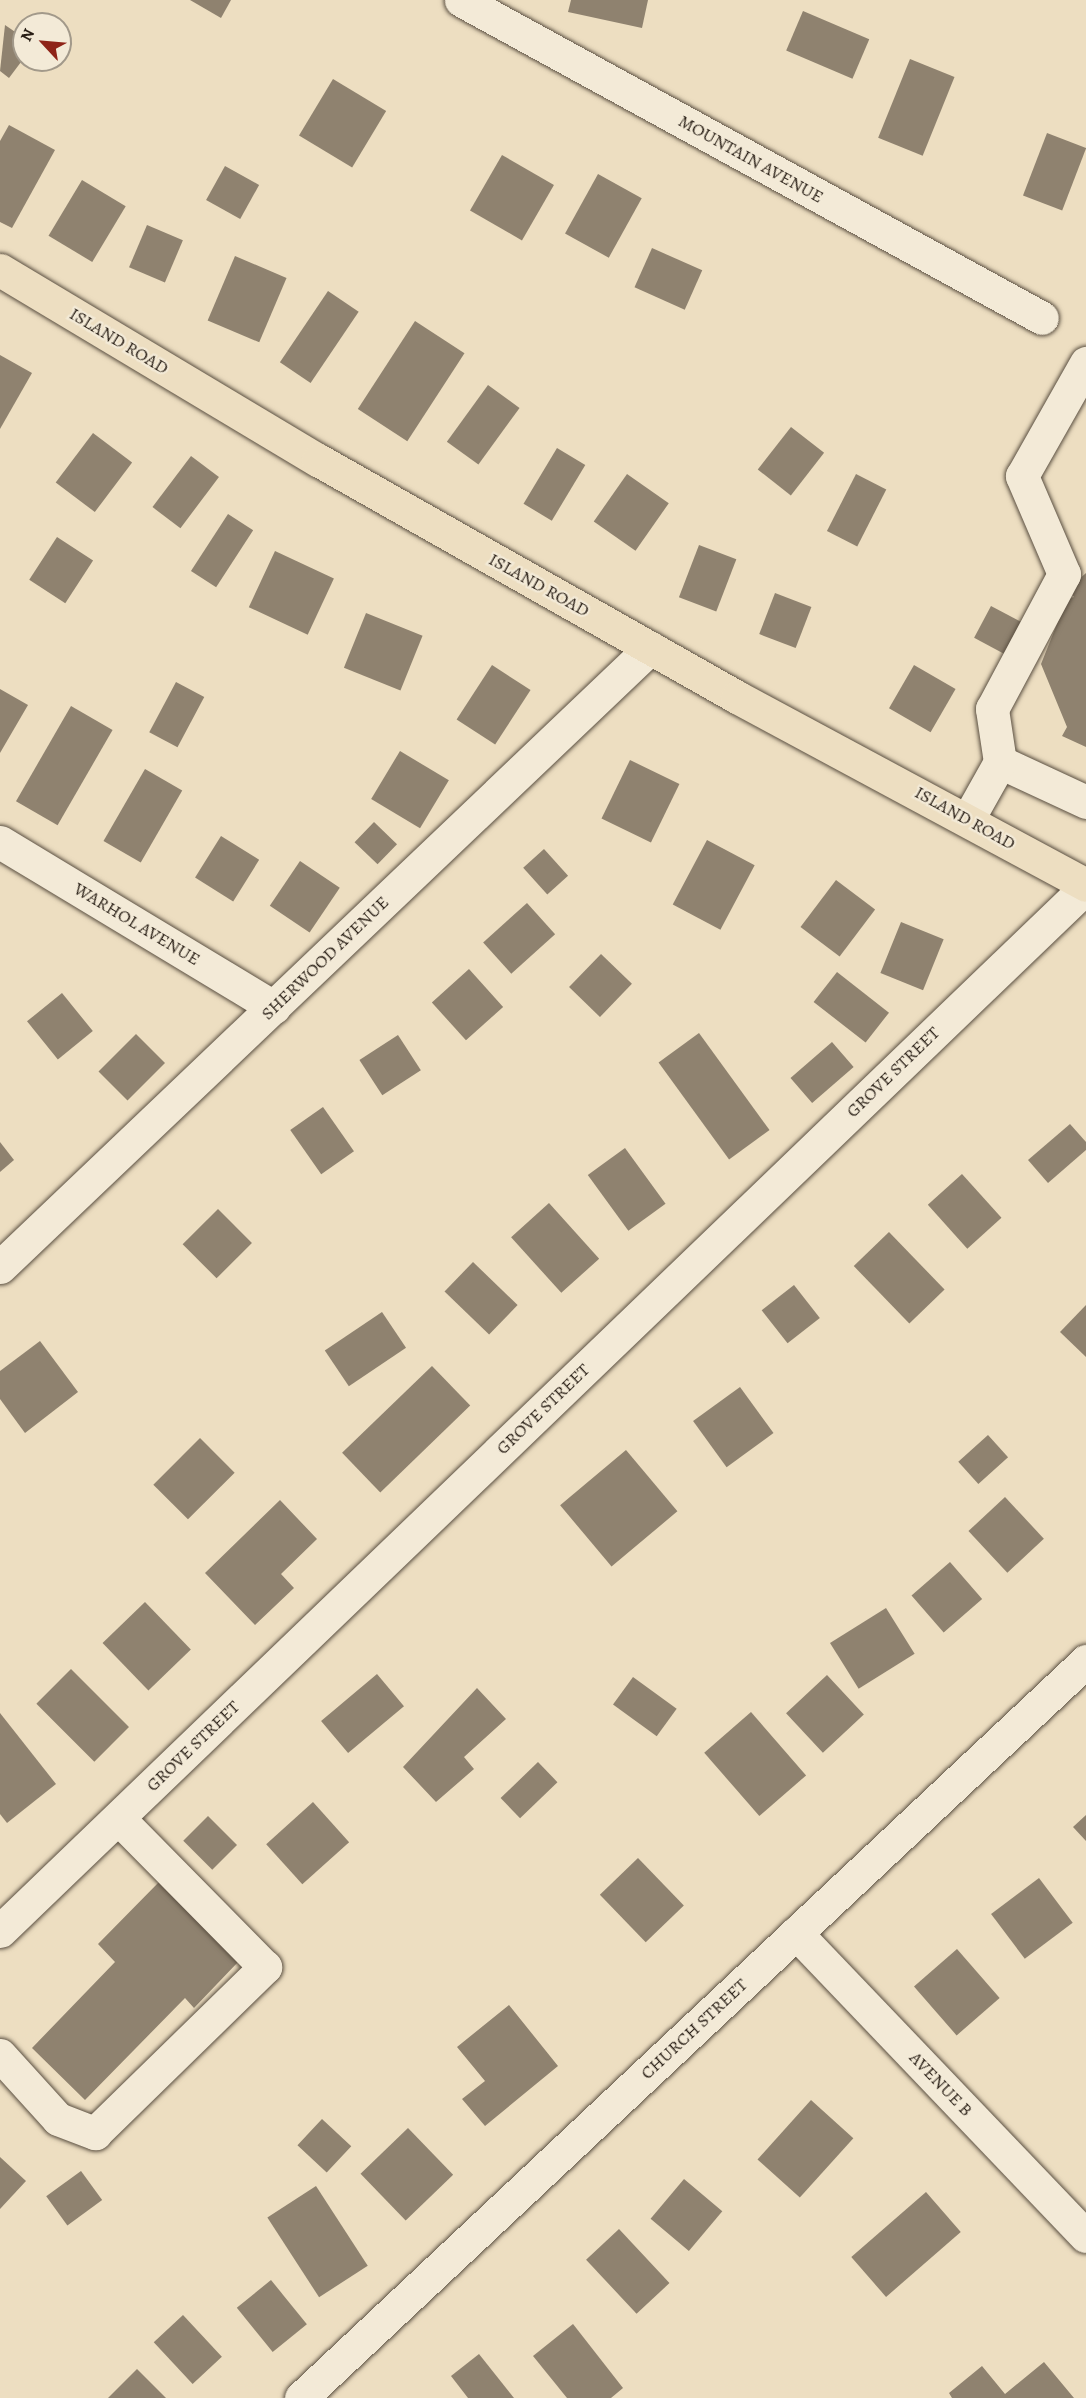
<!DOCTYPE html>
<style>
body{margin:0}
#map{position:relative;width:1086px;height:2398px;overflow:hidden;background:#eddec1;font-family:Alegreya,serif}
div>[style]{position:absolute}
.building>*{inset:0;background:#8f826f;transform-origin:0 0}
.roads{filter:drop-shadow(0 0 2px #5a4f41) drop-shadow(0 0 2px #5a4f41)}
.minor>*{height:33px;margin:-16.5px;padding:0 16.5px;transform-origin:16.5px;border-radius:16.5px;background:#f3ead7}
.major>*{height:33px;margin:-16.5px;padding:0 16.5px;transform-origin:16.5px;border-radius:16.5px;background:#eddec1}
span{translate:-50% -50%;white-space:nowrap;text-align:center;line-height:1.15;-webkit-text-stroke:4.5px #f3ead7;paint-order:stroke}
.street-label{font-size:18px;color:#291f16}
.north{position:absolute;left:12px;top:12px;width:60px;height:60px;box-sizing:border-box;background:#f3ead7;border:2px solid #a2998a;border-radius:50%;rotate:296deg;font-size:16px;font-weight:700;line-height:24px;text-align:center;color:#291f16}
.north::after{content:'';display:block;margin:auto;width:21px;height:27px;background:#8f2418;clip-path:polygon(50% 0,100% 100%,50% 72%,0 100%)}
</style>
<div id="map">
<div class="building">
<i style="clip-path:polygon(190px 0,231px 0,221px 18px)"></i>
<i style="clip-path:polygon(571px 0,648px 0,642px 28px,568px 12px)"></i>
<i style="left:803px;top:11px;width:72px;height:43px;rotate:23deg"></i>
<i style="clip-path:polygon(5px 25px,24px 38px,24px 58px,9px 78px,0 71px)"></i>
<i style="left:910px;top:59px;width:48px;height:85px;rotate:22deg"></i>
<i style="left:333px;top:79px;width:62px;height:66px;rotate:31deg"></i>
<i style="clip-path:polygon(9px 125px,55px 150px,12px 228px,0 222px,0 141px)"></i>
<i style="left:1047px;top:133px;width:42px;height:67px;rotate:21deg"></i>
<i style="left:502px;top:155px;width:60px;height:64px;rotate:30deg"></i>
<i style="left:225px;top:166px;width:39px;height:39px;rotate:29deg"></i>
<i style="left:598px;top:174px;width:50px;height:68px;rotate:29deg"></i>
<i style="left:82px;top:180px;width:51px;height:65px;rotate:31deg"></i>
<i style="left:147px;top:225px;width:39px;height:46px;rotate:23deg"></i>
<i style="left:652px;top:248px;width:55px;height:43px;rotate:24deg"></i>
<i style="left:235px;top:256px;width:56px;height:70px;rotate:23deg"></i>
<i style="left:328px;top:291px;width:37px;height:86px;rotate:34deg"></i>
<i style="left:415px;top:321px;width:59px;height:105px;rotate:33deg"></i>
<i style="clip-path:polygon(0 355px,32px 373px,0 429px)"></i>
<i style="left:488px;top:385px;width:39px;height:70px;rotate:36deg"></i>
<i style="left:791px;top:427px;width:42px;height:54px;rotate:38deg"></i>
<i style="left:93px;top:433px;width:49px;height:62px;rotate:37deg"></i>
<i style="left:557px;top:448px;width:33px;height:65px;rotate:31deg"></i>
<i style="left:191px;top:456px;width:35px;height:64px;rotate:37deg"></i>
<i style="left:627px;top:474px;width:51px;height:58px;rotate:35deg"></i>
<i style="left:856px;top:474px;width:34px;height:64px;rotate:27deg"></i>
<i style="left:228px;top:514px;width:30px;height:68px;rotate:33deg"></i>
<i style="left:57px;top:537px;width:43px;height:51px;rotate:33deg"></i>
<i style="left:699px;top:545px;width:40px;height:56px;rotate:21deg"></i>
<i style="left:275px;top:551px;width:65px;height:62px;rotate:25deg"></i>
<i style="clip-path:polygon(1086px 573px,1086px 747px,1062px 736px,1067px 727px,1041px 664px,1067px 599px,1074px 597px,1068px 589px)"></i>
<i style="left:775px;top:593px;width:39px;height:44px;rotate:21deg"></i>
<i style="left:991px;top:606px;width:38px;height:36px;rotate:28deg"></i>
<i style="left:366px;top:613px;width:61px;height:59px;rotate:22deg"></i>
<i style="left:492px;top:665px;width:46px;height:65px;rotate:33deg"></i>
<i style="left:914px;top:665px;width:48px;height:50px;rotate:30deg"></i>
<i style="left:176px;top:682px;width:32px;height:57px;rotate:28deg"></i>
<i style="clip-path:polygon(0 689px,28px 705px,0 753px)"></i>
<i style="left:71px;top:706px;width:48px;height:110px;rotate:30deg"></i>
<i style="left:400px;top:751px;width:57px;height:56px;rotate:31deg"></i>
<i style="left:630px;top:760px;width:55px;height:65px;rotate:26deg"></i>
<i style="left:145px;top:769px;width:43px;height:83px;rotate:30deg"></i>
<i style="left:374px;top:822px;width:32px;height:28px;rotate:44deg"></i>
<i style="left:221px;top:836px;width:45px;height:49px;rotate:32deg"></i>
<i style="left:707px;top:840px;width:54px;height:73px;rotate:28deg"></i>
<i style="left:544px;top:849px;width:36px;height:28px;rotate:48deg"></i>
<i style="left:300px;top:861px;width:48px;height:54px;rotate:34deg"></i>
<i style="left:836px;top:880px;width:49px;height:59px;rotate:37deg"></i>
<i style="left:527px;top:903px;width:42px;height:59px;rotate:48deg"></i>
<i style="left:901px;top:922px;width:46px;height:55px;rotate:22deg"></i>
<i style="left:601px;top:954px;width:43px;height:46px;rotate:44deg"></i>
<i style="left:469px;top:969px;width:51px;height:50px;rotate:48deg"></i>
<i style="left:837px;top:972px;width:66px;height:38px;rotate:38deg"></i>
<i style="left:62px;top:993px;width:49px;height:45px;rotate:51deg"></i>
<i style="left:699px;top:1033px;width:120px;height:50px;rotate:54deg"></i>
<i style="left:136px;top:1034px;width:41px;height:53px;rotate:45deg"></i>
<i style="left:398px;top:1035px;width:42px;height:46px;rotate:57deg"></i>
<i style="left:832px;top:1042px;width:33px;height:55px;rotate:49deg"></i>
<i style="left:323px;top:1107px;width:54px;height:40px;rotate:55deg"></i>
<i style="clip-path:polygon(1070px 1124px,1086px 1142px,1086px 1150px,1048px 1183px,1028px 1160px)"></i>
<i style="clip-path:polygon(0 1142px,14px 1160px,0 1172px)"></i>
<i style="left:625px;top:1148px;width:69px;height:46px;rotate:54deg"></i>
<i style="left:962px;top:1174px;width:59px;height:46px;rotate:48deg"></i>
<i style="left:549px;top:1203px;width:75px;height:51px;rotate:48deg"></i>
<i style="left:218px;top:1209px;width:48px;height:50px;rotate:45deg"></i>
<i style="left:889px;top:1232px;width:80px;height:49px;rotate:46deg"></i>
<i style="left:473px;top:1262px;width:62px;height:41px;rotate:44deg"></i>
<i style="left:794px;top:1285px;width:42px;height:41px;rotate:52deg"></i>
<i style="clip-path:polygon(1086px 1305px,1086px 1357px,1060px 1332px)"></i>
<i style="left:382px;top:1312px;width:43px;height:69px;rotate:56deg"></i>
<i style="clip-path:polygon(40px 1341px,78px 1392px,25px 1433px,0 1399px,0 1371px)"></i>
<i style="left:432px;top:1366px;width:55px;height:125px;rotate:46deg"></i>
<i style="left:740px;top:1387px;width:57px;height:58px;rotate:54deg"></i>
<i style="left:988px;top:1435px;width:30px;height:40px;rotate:48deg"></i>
<i style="left:200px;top:1438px;width:49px;height:66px;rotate:45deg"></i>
<i style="left:626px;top:1450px;width:80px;height:86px;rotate:50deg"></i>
<i style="left:1005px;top:1497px;width:57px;height:50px;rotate:47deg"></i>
<i style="clip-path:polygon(280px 1500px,317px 1539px,281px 1574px,294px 1588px,255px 1625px,205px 1573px)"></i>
<i style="left:950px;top:1562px;width:49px;height:51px;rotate:49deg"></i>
<i style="left:145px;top:1602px;width:66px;height:59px;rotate:46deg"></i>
<i style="left:886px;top:1608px;width:54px;height:66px;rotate:58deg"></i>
<i style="left:71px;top:1669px;width:82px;height:49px;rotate:45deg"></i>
<i style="left:377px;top:1674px;width:42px;height:73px;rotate:50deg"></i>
<i style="left:827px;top:1675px;width:54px;height:56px;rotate:47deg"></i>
<i style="left:633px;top:1677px;width:54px;height:34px;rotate:36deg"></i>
<i style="clip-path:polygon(477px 1688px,506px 1719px,464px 1757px,474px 1769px,436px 1802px,403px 1767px)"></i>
<i style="left:751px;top:1712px;width:84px;height:62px;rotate:49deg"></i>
<i style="clip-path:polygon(0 1713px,56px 1784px,7px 1823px,0 1814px)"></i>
<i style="left:538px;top:1762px;width:28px;height:52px;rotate:46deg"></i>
<i style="left:313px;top:1802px;width:54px;height:63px;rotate:48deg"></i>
<i style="clip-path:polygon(1086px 1815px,1086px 1841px,1073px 1827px)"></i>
<i style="left:208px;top:1816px;width:41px;height:35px;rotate:45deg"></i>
<i style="left:638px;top:1858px;width:66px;height:53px;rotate:46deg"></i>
<i style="left:1039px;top:1878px;width:56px;height:60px;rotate:53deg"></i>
<i style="clip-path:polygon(159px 1882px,239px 1961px,194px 2008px,185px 1998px,85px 2100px,32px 2048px,115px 1962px,98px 1944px)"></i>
<i style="left:957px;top:1949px;width:65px;height:57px;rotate:49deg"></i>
<i style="clip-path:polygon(509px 2005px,558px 2066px,485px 2126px,462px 2099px,485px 2081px,457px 2047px)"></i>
<i style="left:811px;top:2100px;width:57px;height:80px;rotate:42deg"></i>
<i style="left:322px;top:2119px;width:40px;height:36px;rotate:43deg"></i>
<i style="left:408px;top:2128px;width:65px;height:66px;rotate:46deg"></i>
<i style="clip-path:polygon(0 2157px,26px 2181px,0 2209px)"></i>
<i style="left:81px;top:2171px;width:36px;height:43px;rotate:54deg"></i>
<i style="left:684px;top:2179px;width:50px;height:52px;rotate:40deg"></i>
<i style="left:316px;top:2186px;width:95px;height:58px;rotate:57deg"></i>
<i style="left:926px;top:2192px;width:53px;height:99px;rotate:49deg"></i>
<i style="left:619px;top:2229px;width:74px;height:45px;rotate:47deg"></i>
<i style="left:271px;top:2280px;width:57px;height:44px;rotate:51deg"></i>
<i style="left:183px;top:2315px;width:57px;height:40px;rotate:47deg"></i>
<i style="clip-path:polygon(573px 2324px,623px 2388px,611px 2398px,567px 2398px,533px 2356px)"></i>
<i style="clip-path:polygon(479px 2354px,514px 2398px,468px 2398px,451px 2376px)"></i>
<i style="clip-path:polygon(1044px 2362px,1074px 2398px,952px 2398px,949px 2393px,982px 2366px,1005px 2394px)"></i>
<i style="clip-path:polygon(137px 2369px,166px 2398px,108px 2398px)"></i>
</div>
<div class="roads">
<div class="minor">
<i style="left:461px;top:0;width:662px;rotate:28.69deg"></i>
<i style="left:1000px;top:762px;width:95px;rotate:24.9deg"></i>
<i style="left:968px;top:819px;width:65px;rotate:-60.7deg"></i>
<i style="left:1000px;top:762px;width:54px;rotate:-98.6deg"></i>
<i style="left:992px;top:709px;width:153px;rotate:-61.9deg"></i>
<i style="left:1064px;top:574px;width:107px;rotate:-113.2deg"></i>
<i style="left:1022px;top:476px;width:130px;rotate:-60.5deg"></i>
<i style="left:0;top:842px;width:320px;rotate:31.1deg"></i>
<i style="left:0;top:1267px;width:898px;rotate:-43.6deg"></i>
<i style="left:0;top:1931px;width:1506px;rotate:-43.87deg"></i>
<i style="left:796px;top:1933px;width:419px;rotate:46.3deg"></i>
<i style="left:0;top:2055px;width:86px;rotate:47.8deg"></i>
<i style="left:58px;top:2119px;width:40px;rotate:21deg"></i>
<i style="left:95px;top:2133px;width:238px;rotate:-44.3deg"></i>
<i style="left:265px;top:1967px;width:209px;rotate:-134.6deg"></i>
<i style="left:301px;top:2398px;width:1077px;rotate:-43.19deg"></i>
</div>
<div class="major">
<i style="left:0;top:270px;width:370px;rotate:30.9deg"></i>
<i style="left:318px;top:460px;width:481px;rotate:29.5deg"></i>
<i style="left:737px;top:697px;width:396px;rotate:28.3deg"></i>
</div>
</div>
<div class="street-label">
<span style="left:751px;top:159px;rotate:29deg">MOUNTAIN AVENUE</span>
<span style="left:119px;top:341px;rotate:31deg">ISLAND ROAD</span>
<span style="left:539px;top:585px;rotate:29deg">ISLAND ROAD</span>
<span style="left:965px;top:818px;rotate:29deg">ISLAND ROAD</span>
<span style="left:137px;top:924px;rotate:31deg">WARHOL AVENUE</span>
<span style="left:325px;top:958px;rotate:-44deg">SHERWOOD AVENUE</span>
<span style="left:893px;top:1072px;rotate:-44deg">GROVE STREET</span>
<span style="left:543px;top:1409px;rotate:-44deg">GROVE STREET</span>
<span style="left:193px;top:1746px;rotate:-44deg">GROVE STREET</span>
<span style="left:694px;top:2029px;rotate:-43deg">CHURCH STREET</span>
<span style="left:941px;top:2084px;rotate:46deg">AVENUE B</span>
</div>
<div class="north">N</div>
</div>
